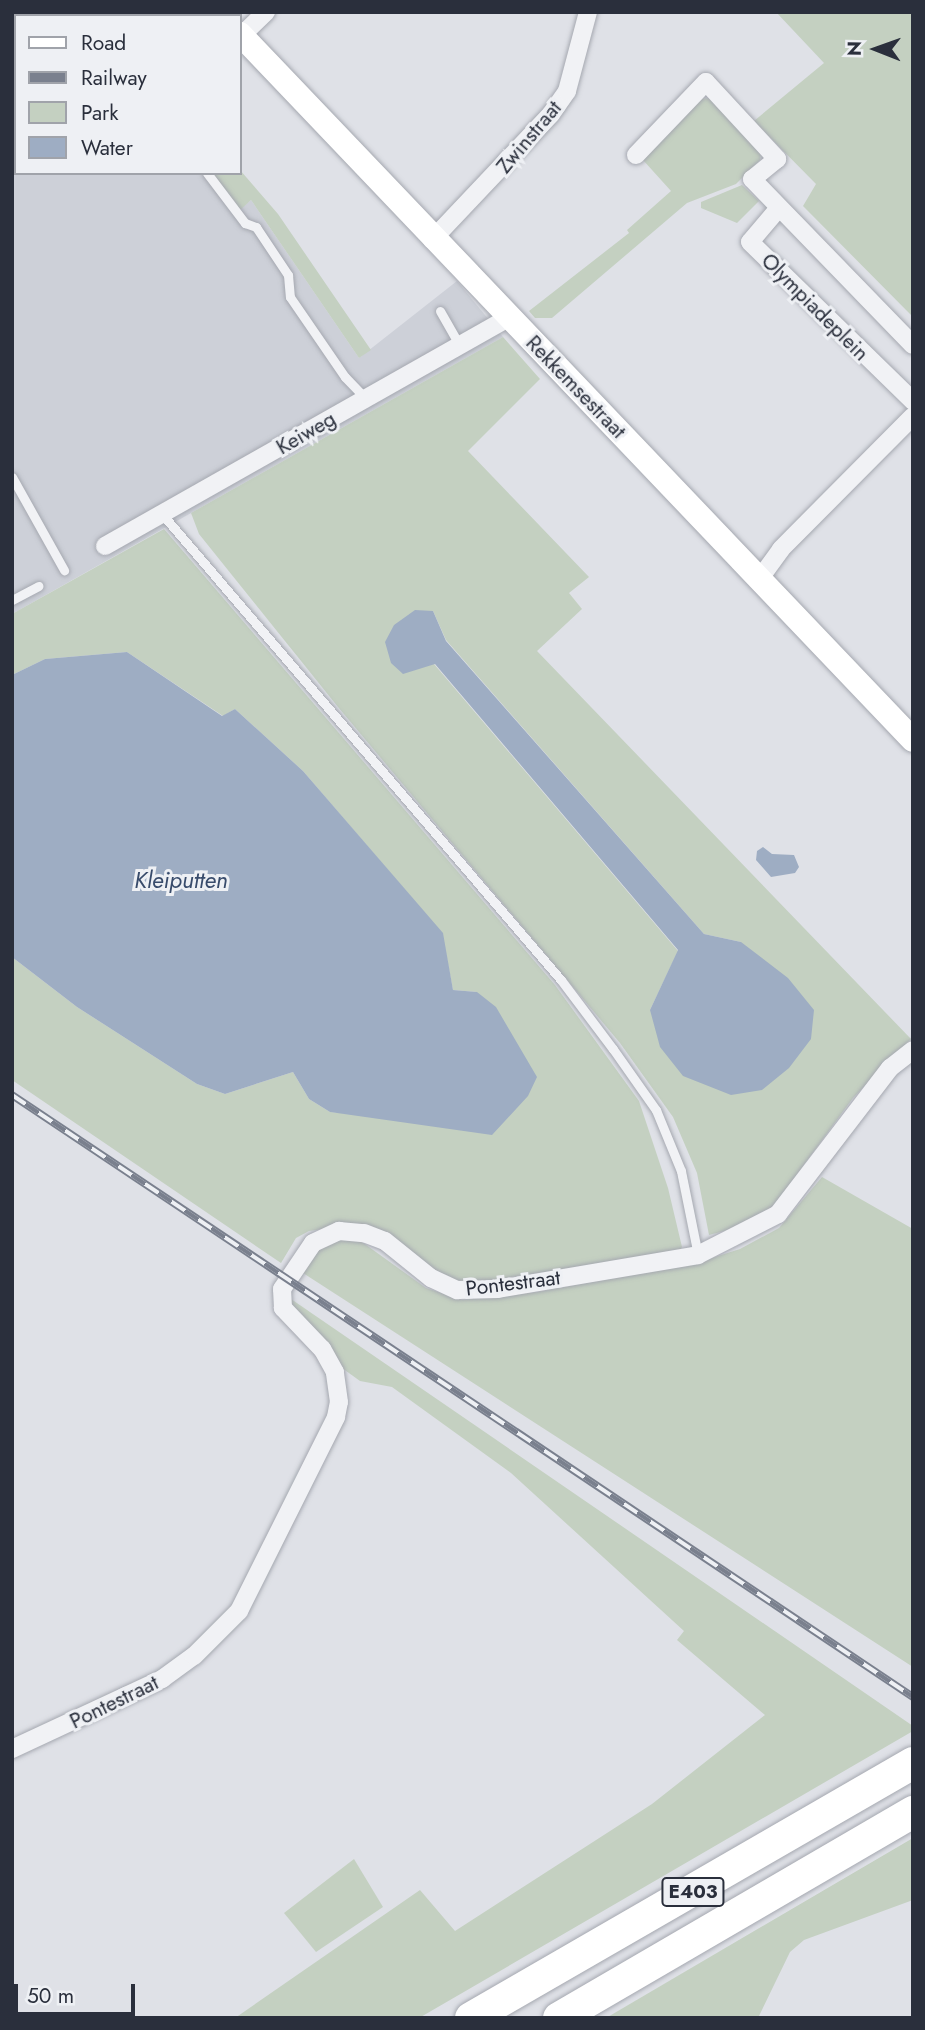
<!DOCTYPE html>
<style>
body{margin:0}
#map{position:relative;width:925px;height:2030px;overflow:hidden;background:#dfe1e7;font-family:Jost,sans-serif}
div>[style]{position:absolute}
.built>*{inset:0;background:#cdd0d8}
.green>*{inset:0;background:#c4d0c1}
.water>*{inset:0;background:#9eadc3}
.roads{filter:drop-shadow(0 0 2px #a5a8b0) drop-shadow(0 0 2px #a5a8b0)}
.lane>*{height:9px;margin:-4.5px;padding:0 4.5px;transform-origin:4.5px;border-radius:4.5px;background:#f1f2f5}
.street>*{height:18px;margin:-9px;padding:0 9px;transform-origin:9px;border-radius:9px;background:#f1f2f5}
.secondary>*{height:24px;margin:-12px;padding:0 12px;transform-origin:12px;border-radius:12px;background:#fff}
.highway>*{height:32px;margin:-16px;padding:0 16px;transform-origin:16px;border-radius:16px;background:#fff}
.rail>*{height:8px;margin-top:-4px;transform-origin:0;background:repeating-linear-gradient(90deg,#eef0f4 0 16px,#7a808e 0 32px);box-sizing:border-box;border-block:2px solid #7a808e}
span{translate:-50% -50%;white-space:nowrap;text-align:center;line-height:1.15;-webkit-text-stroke:6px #eef0f4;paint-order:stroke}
.shield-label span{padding:2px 5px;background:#eef0f4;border:2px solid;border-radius:5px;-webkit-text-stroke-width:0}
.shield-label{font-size:19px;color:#2a2f3c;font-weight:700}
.street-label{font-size:21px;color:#2a2f3c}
.water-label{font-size:23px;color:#384b6b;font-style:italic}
.frame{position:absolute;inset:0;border:14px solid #2a2f3c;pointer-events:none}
.legend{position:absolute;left:14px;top:14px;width:228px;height:161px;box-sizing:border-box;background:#eef0f4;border:2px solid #a0a3aa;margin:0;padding:9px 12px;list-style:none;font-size:21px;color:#2a2f3c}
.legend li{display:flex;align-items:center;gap:14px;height:35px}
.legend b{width:35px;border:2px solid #a0a3aa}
.north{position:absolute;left:841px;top:14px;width:70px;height:70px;-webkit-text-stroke:5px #eef0f4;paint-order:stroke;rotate:271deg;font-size:19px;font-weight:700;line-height:28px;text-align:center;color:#2a2f3c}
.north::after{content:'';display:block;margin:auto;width:24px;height:32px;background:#2a2f3c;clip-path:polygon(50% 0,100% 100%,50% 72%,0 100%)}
.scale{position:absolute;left:14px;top:1984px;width:121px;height:32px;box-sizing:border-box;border:4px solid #2a2f3c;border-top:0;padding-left:9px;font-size:21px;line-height:24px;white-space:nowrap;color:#2a2f3c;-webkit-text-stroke:5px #eef0f4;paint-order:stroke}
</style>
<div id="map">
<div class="built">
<i style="clip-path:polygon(12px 12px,101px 12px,16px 16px,16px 173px,209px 173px,238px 211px,251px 200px,359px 358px,457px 281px,503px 337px,12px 614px)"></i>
</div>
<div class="green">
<i style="clip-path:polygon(776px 12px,913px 12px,913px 317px,803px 206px,816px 184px,754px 121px,824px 63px)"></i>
<i style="clip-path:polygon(711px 98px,761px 152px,760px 160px,736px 184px,687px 203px,552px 318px,535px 318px,529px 311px,629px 233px,627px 230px,671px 191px,643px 160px,698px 99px)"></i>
<i style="clip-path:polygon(240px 170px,278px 214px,371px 350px,359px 358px,251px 200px,238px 212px,209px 173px)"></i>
<i style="clip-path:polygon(742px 185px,759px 201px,737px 223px,701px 208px,701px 202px)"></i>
<i style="clip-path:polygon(evenodd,503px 337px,540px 379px,468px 451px,589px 577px,569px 593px,582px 609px,537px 651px,911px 1039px,853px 1098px,770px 1211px,743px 1226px,709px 1235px,697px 1173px,673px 1117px,620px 1043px,338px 707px,199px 534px,191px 513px,503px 337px,433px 611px,446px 640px,704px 934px,741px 942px,650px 1010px,678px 951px,434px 664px,433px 611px)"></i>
<i style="clip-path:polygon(164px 529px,555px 985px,639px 1101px,668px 1188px,682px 1247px,679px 1252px,458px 1285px,352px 1225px,309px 1231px,296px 1238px,281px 1263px,12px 1080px,12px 957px,77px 1007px,197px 1084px,225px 1094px,293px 1072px,309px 1099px,330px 1112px,377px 1116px,477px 992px,453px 990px,442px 933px,303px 771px,235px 709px,223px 716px,127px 652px,45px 659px,12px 675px,12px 614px)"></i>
<i style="clip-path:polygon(822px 1177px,913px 1229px,913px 1667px,303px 1273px,318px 1250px,341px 1238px,362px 1242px,426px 1288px,462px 1300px,537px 1292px,696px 1263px,740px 1249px,779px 1228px)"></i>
<i style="clip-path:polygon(291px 1299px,913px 1726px,913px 1731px,419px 2018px,235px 2018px,420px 1890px,455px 1931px,652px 1804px,765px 1715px,677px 1640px,684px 1631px,511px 1473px,392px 1387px,360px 1381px,342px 1368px,290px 1310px)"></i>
<i style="clip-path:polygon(913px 1838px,913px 1900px,804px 1940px,790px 1952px,758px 2018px,606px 2018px)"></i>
<i style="clip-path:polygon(354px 1859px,383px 1907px,316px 1952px,284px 1913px)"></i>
</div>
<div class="water">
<i style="clip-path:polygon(415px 610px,433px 611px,446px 641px,704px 934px,741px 942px,788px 978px,814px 1010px,811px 1039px,789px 1068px,762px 1090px,731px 1095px,683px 1076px,660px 1047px,650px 1010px,678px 950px,435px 664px,403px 674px,391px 663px,385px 642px,394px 625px)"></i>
<i style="clip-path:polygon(127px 652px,222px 716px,235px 709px,303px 771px,443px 933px,453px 990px,477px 992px,496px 1007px,537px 1077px,528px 1096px,492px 1135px,330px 1112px,309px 1099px,293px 1072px,225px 1094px,197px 1084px,77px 1007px,12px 957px,12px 675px,45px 659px)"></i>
<i style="clip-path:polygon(763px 847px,772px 854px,794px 855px,799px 867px,795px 873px,771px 877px,756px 860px,757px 851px)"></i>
</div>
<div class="roads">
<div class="lane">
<i style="left:82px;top:12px;width:5px;rotate:53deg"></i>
<i style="left:207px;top:173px;width:63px;rotate:52.8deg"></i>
<i style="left:245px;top:223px;width:12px;rotate:20deg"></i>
<i style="left:256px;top:227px;width:58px;rotate:56.3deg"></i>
<i style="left:288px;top:275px;width:22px;rotate:85deg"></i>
<i style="left:290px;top:297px;width:97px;rotate:55.5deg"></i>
<i style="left:345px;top:377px;width:30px;rotate:46deg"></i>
<i style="left:440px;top:311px;width:40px;rotate:60.3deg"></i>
<i style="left:12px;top:477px;width:107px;rotate:60.8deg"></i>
<i style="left:162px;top:514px;width:613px;rotate:49.43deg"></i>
<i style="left:561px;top:980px;width:86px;rotate:53deg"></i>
<i style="left:613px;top:1049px;width:75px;rotate:54.8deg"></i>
<i style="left:656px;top:1110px;width:66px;rotate:67.7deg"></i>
<i style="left:681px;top:1171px;width:86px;rotate:78.6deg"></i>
<i style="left:12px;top:600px;width:30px;rotate:-28deg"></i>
</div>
<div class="street">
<i style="left:241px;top:36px;width:35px;rotate:-44deg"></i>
<i style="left:636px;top:155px;width:101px;rotate:-46.2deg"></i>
<i style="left:706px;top:82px;width:105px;rotate:47.3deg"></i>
<i style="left:777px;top:159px;width:32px;rotate:141deg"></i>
<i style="left:752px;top:179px;width:231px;rotate:45.9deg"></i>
<i style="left:778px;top:209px;width:43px;rotate:130.3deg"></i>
<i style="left:750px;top:242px;width:228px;rotate:44.3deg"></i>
<i style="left:432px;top:240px;width:173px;rotate:-46.6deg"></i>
<i style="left:551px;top:114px;width:28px;rotate:-55deg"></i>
<i style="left:567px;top:91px;width:82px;rotate:-75.1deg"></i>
<i style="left:105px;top:546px;width:462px;rotate:-29.5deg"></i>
<i style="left:758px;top:581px;width:39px;rotate:-54deg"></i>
<i style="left:781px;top:549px;width:187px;rotate:-45.2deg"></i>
<i style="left:12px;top:1749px;width:166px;rotate:-25deg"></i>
<i style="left:162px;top:1679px;width:39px;rotate:-36deg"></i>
<i style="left:194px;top:1656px;width:64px;rotate:-45deg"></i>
<i style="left:239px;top:1611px;width:217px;rotate:-63.4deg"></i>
<i style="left:336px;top:1417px;width:15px;rotate:-79deg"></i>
<i style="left:339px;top:1402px;width:30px;rotate:-98deg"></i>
<i style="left:335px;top:1372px;width:26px;rotate:-119deg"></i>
<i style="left:322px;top:1349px;width:57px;rotate:-133.6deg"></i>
<i style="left:283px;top:1308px;width:19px;rotate:-93deg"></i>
<i style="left:282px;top:1289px;width:55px;rotate:-56deg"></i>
<i style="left:313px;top:1243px;width:29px;rotate:-25deg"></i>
<i style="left:339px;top:1231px;width:25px;rotate:5deg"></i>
<i style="left:364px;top:1233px;width:22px;rotate:21deg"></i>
<i style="left:385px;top:1241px;width:59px;rotate:38.8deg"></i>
<i style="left:431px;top:1278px;width:29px;rotate:25deg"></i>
<i style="left:457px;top:1290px;width:41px;rotate:-1.4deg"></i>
<i style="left:498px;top:1289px;width:203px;rotate:-9.6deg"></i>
<i style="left:698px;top:1255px;width:90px;rotate:-27.1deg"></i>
<i style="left:778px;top:1214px;width:184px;rotate:-52.5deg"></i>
<i style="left:890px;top:1068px;width:29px;rotate:-38deg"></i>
</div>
<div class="secondary">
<i style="left:220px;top:12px;width:5px;rotate:53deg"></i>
<i style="left:240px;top:34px;width:975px;rotate:46.37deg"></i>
</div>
<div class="highway">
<i style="left:471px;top:2018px;width:510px;rotate:-29.98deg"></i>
<i style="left:559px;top:2018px;width:410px;rotate:-30.2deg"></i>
</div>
</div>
<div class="rail">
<i style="left:12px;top:1095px;width:1084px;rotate:33.75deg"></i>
</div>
<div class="shield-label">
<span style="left:693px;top:1892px">E403</span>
</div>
<div class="street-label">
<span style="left:529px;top:137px;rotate:-50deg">Zwinstraat</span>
<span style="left:815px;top:307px;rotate:45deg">Olympiadeplein</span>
<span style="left:576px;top:387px;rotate:46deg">Rekkemsestraat</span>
<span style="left:306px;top:433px;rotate:-30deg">Keiweg</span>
<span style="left:513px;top:1283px;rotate:-7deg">Pontestraat</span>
<span style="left:114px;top:1702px;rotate:-26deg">Pontestraat</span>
</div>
<div class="water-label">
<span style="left:181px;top:880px">Kleiputten</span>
</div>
<div class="frame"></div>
<ul class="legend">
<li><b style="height:9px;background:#fff"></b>Road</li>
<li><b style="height:9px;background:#7a808e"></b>Railway</li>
<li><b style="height:19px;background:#c4d0c1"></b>Park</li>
<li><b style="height:19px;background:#9eadc3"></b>Water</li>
</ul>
<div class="north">N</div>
<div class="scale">50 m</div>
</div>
